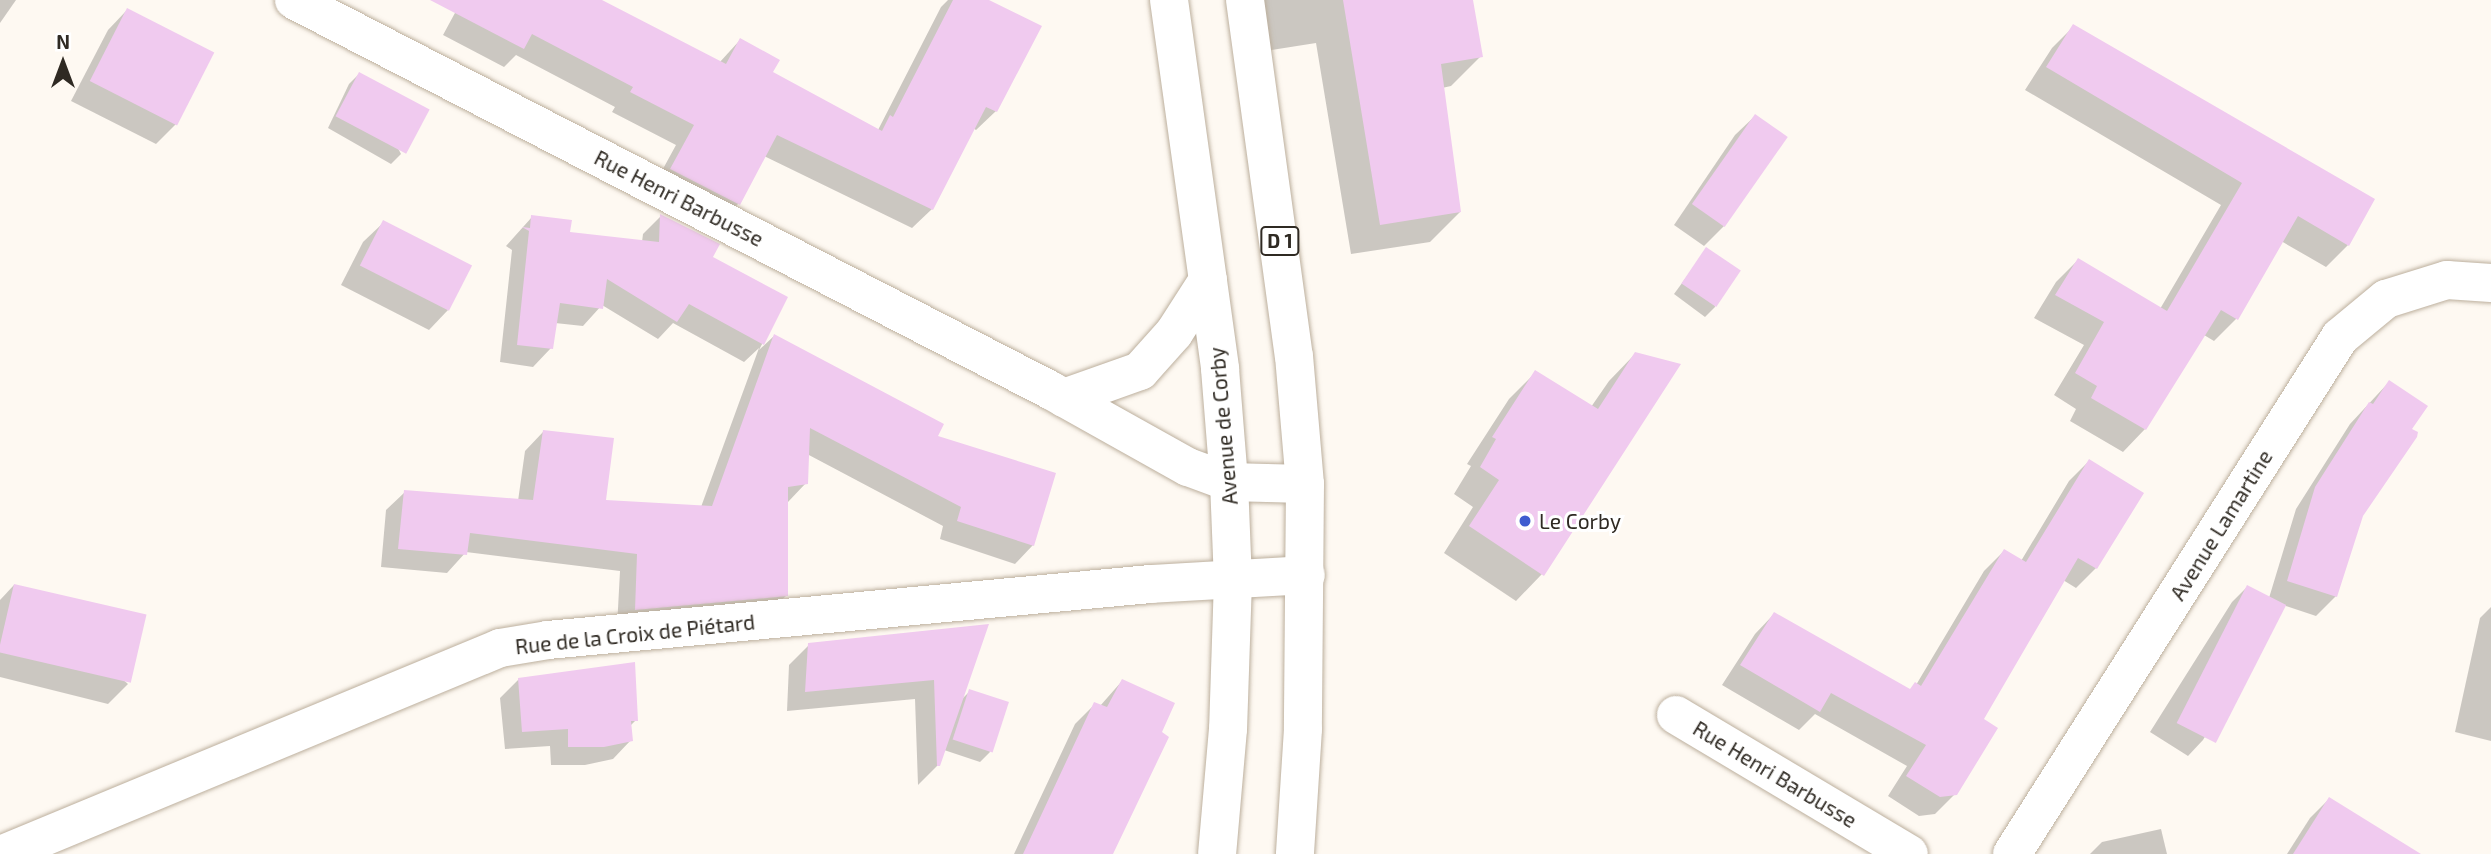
<!DOCTYPE html>
<meta charset="utf-8">
<style>
body{margin:0}
#map{position:relative;width:2491px;height:854px;overflow:hidden;background:#fef9f2;font-family:"Exo 2",sans-serif}
div>[style]{position:absolute}
.shadow>*{inset:0;background:#0003}
.building>*{inset:0;background:#f0caef;transform-origin:0 0}
.roads{filter:drop-shadow(0 0 2px #bcaf9d) drop-shadow(0 0 2px #bcaf9d)}
.street>*{height:38px;margin:-19px;padding:0 19px;transform-origin:19px;border-radius:19px;background:#fff}
.primary>*{height:38px;margin:-19px;padding:0 19px;transform-origin:19px;border-radius:19px;background:#fff}
.dots>*{width:19px;height:19px;translate:-50% -50%;box-sizing:border-box;border:4px solid #fff;border-radius:50%}
span{translate:-50% -50%;white-space:nowrap;text-align:center;line-height:1.15;-webkit-text-stroke:6px #fff;paint-order:stroke}
.shield-label span{padding:2px 5px;background:#fff;border:2px solid;border-radius:5px;-webkit-text-stroke-width:0}
.shield-label{font-size:19px;color:#2f2a23;font-weight:700}
.street-label{font-size:21px;color:#2f2a23}
.poi-label{font-size:21px;color:#2f2a23}
.left{translate:0 -50%;text-align:left}
.north{position:absolute;left:28px;top:28px;width:70px;height:70px;-webkit-text-stroke:5px #fff;paint-order:stroke;rotate:0deg;font-size:19px;font-weight:700;line-height:28px;text-align:center;color:#2f2a23}
.north::after{content:'';display:block;margin:auto;width:24px;height:32px;background:#2f2a23;clip-path:polygon(50% 0,100% 100%,50% 72%,0 100%)}
</style>
<div id="map">
<div class="shadow">
<i style="clip-path:polygon(0 0,16px 0,0 23px)"></i>
<i style="clip-path:polygon(462px 0,559px 0,719px 63px,740px 40px,771px 73px,878px 130px,941px 7px,948px 0,985px 0,996px 111px,976px 130px,973px 128px,932px 209px,912px 228px,764px 156px,738px 204px,719px 224px,652px 189px,676px 145px,612px 112px,615px 107px,516px 55px,504px 67px,443px 35px)"></i>
<i style="clip-path:polygon(1249px 0,1471px 0,1481px 56px,1451px 86px,1442px 88px,1460px 212px,1430px 242px,1351px 254px,1316px 43px,1258px 52px)"></i>
<i style="clip-path:polygon(127px 10px,212px 54px,176px 124px,156px 144px,71px 101px,108px 30px)"></i>
<i style="clip-path:polygon(2074px 26px,2348px 245px,2326px 267px,2281px 241px,2236px 319px,2214px 341px,2204px 335px,2145px 429px,2123px 452px,2070px 421px,2076px 409px,2054px 395px,2084px 345px,2034px 318px,2056px 282px,2078px 260px,2160px 309px,2221px 205px,2025px 90px,2052px 48px)"></i>
<i style="clip-path:polygon(359px 74px,401px 154px,391px 164px,328px 128px,349px 84px)"></i>
<i style="clip-path:polygon(1755px 116px,1724px 226px,1704px 246px,1674px 225px,1735px 135px)"></i>
<i style="clip-path:polygon(661px 216px,711px 258px,786px 298px,759px 350px,774px 336px,935px 437px,1033px 545px,1015px 564px,940px 539px,943px 526px,807px 454px,806px 483px,788px 502px,787px 595px,768px 613px,617px 627px,620px 571px,466px 552px,447px 573px,381px 567px,386px 510px,405px 492px,518px 501px,525px 451px,543px 432px,604px 501px,701px 507px,759px 348px,744px 362px,673px 323px,658px 339px,602px 305px,583px 326px,555px 323px,551px 348px,533px 367px,500px 362px,512px 250px,506px 246px,532px 217px,568px 234px,642px 242px,643px 234px)"></i>
<i style="clip-path:polygon(383px 223px,448px 310px,429px 330px,341px 285px,363px 242px)"></i>
<i style="clip-path:polygon(1707px 249px,1715px 307px,1705px 317px,1674px 294px)"></i>
<i style="clip-path:polygon(1635px 354px,1542px 574px,1516px 601px,1444px 553px,1473px 507px,1454px 494px,1471px 466px,1467px 464px,1509px 399px,1536px 372px,1591px 407px,1609px 381px)"></i>
<i style="clip-path:polygon(2389px 382px,2409px 429px,2361px 515px,2336px 596px,2316px 616px,2283px 605px,2203px 740px,2188px 756px,2150px 732px,2232px 602px,2247px 587px,2269px 598px,2296px 509px,2350px 424px)"></i>
<i style="clip-path:polygon(2089px 461px,2096px 568px,2076px 588px,2063px 580px,1982px 720px,1955px 794px,1935px 814px,1919px 816px,1888px 796px,1907px 766px,1815px 714px,1799px 730px,1722px 685px,1755px 634px,1774px 614px,1909px 691px,1916px 685px,1984px 571px,2004px 551px,2021px 561px,2069px 481px)"></i>
<i style="clip-path:polygon(14px 585px,128px 684px,108px 704px,0 677px,0 600px)"></i>
<i style="clip-path:polygon(2491px 607px,2491px 741px,2455px 732px,2480px 618px)"></i>
<i style="clip-path:polygon(987px 626px,961px 700px,970px 691px,990px 752px,980px 762px,944px 750px,938px 765px,918px 785px,915px 699px,787px 711px,789px 665px,809px 645px)"></i>
<i style="clip-path:polygon(519px 679px,636px 720px,630px 726px,631px 740px,613px 759px,585px 765px,551px 765px,550px 746px,505px 749px,500px 698px)"></i>
<i style="clip-path:polygon(1122px 681px,1111px 854px,1014px 854px,1075px 724px,1095px 704px,1100px 706px)"></i>
<i style="clip-path:polygon(2329px 799px,2367px 854px,2287px 854px,2310px 818px)"></i>
<i style="clip-path:polygon(2161px 829px,2167px 854px,2090px 854px,2102px 842px)"></i>
</div>
<div class="building">
<i style="clip-path:polygon(430px 0,602px 0,726px 64px,740px 38px,780px 60px,773px 72px,882px 131px,890px 115px,893px 117px,953px 0,989px 0,1042px 26px,997px 112px,986px 107px,933px 210px,777px 135px,740px 205px,670px 169px,694px 125px,630px 92px,633px 87px,532px 34px,524px 49px)"></i>
<i style="clip-path:polygon(1343px 0,1473px 0,1483px 57px,1441px 64px,1461px 212px,1380px 225px)"></i>
<i style="left:127px;top:8px;width:98px;height:82px;rotate:27deg"></i>
<i style="clip-path:polygon(2073px 24px,2375px 199px,2349px 246px,2298px 216px,2238px 320px,2221px 310px,2146px 430px,2091px 398px,2097px 386px,2075px 373px,2104px 322px,2055px 295px,2078px 258px,2167px 311px,2242px 183px,2046px 67px)"></i>
<i style="left:359px;top:72px;width:80px;height:50px;rotate:28deg"></i>
<i style="left:1755px;top:114px;width:40px;height:110px;rotate:35deg"></i>
<i style="clip-path:polygon(660px 214px,720px 244px,713px 257px,788px 297px,764px 345px,689px 304px,677px 322px,607px 279px,603px 309px,560px 303px,553px 349px,517px 345px,529px 231px,522px 227px,530px 228px,531px 215px,572px 220px,570px 232px,659px 242px)"></i>
<i style="left:383px;top:220px;width:100px;height:51px;rotate:27deg"></i>
<i style="left:1706px;top:247px;width:42px;height:44px;rotate:34deg"></i>
<i style="clip-path:polygon(774px 334px,944px 424px,938px 436px,1056px 473px,1034px 546px,957px 521px,961px 507px,810px 428px,808px 484px,788px 487px,788px 596px,635px 610px,637px 554px,470px 533px,467px 555px,398px 549px,404px 490px,533px 500px,543px 430px,614px 438px,606px 500px,712px 506px)"></i>
<i style="clip-path:polygon(1635px 352px,1681px 364px,1544px 576px,1469px 526px,1499px 480px,1480px 467px,1496px 439px,1492px 437px,1535px 370px,1598px 409px)"></i>
<i style="clip-path:polygon(2389px 380px,2428px 406px,2412px 429px,2418px 432px,2417px 437px,2363px 516px,2337px 597px,2287px 581px,2315px 487px,2369px 402px,2373px 404px)"></i>
<i style="clip-path:polygon(2089px 459px,2144px 493px,2097px 569px,2078px 558px,1984px 719px,1998px 728px,1957px 795px,1940px 797px,1906px 776px,1926px 745px,1831px 693px,1820px 712px,1740px 665px,1774px 612px,1910px 689px,1915px 682px,1921px 686px,2004px 549px,2026px 562px)"></i>
<i style="left:14px;top:584px;width:136px;height:70px;rotate:13deg"></i>
<i style="left:2247px;top:585px;width:44px;height:155px;rotate:27deg"></i>
<i style="clip-path:polygon(989px 624px,940px 766px,937px 766px,934px 680px,805px 692px,808px 643px)"></i>
<i style="clip-path:polygon(635px 662px,638px 721px,631px 721px,633px 741px,604px 747px,568px 747px,568px 729px,522px 732px,518px 678px)"></i>
<i style="clip-path:polygon(1122px 679px,1175px 703px,1162px 732px,1169px 737px,1113px 854px,1023px 854px,1094px 702px,1107px 707px)"></i>
<i style="left:969px;top:689px;width:42px;height:53px;rotate:18deg"></i>
<i style="clip-path:polygon(2329px 797px,2421px 854px,2293px 854px)"></i>
</div>
<div class="roads">
<div class="street">
<i style="left:294px;top:0;width:851px;rotate:27.29deg"></i>
<i style="left:1050px;top:390px;width:158px;rotate:29.2deg"></i>
<i style="left:1188px;top:467px;width:44px;rotate:20.1deg"></i>
<i style="left:1229px;top:482px;width:76px;rotate:1.5deg"></i>
<i style="left:1064px;top:398px;width:81px;rotate:-19.6deg"></i>
<i style="left:1140px;top:371px;width:51px;rotate:-48.2deg"></i>
<i style="left:1174px;top:333px;width:63px;rotate:-57.3deg"></i>
<i style="left:1676px;top:715px;width:271px;rotate:30.8deg"></i>
<i style="left:3px;top:854px;width:538px;rotate:-22.51deg"></i>
<i style="left:500px;top:648px;width:49px;rotate:-9.5deg"></i>
<i style="left:548px;top:640px;width:605px;rotate:-5.31deg"></i>
<i style="left:1150px;top:584px;width:156px;rotate:-3.3deg"></i>
<i style="left:2012px;top:854px;width:612px;rotate:-57.61deg"></i>
<i style="left:2340px;top:337px;width:60px;rotate:-39.6deg"></i>
<i style="left:2386px;top:299px;width:64px;rotate:-17.3deg"></i>
<i style="left:2447px;top:280px;width:44px;rotate:3.9deg"></i>
</div>
<div class="primary">
<i style="left:1169px;top:0;width:373px;rotate:82.1deg"></i>
<i style="left:1220px;top:369px;width:113px;rotate:85.4deg"></i>
<i style="left:1229px;top:482px;width:98px;rotate:87.7deg"></i>
<i style="left:1233px;top:580px;width:149px;rotate:91.9deg"></i>
<i style="left:1228px;top:729px;width:125px;rotate:95deg"></i>
<i style="left:1245px;top:0;width:359px;rotate:82.2deg"></i>
<i style="left:1294px;top:356px;width:128px;rotate:85.1deg"></i>
<i style="left:1305px;top:484px;width:245px;rotate:90.5deg"></i>
<i style="left:1303px;top:729px;width:125px;rotate:93.7deg"></i>
</div>
</div>
<div class="dots">
<i style="left:1525px;top:521px;background:#3f5ccf"></i>
</div>
<div class="shield-label">
<span style="left:1280px;top:241px">D 1</span>
</div>
<div class="street-label">
<span style="left:679px;top:198px;rotate:27deg">Rue Henri Barbusse</span>
<span style="left:1223px;top:426px;rotate:-95deg">Avenue de Corby</span>
<span style="left:2221px;top:525px;rotate:-58deg">Avenue Lamartine</span>
<span style="left:635px;top:634px;rotate:-6deg">Rue de la Croix de Piétard</span>
<span style="left:1775px;top:774px;rotate:31deg">Rue Henri Barbusse</span>
</div>
<div class="poi-label">
<span class="left" style="left:1539px;top:521px">Le Corby</span>
</div>
<div class="north">N</div>
</div>
